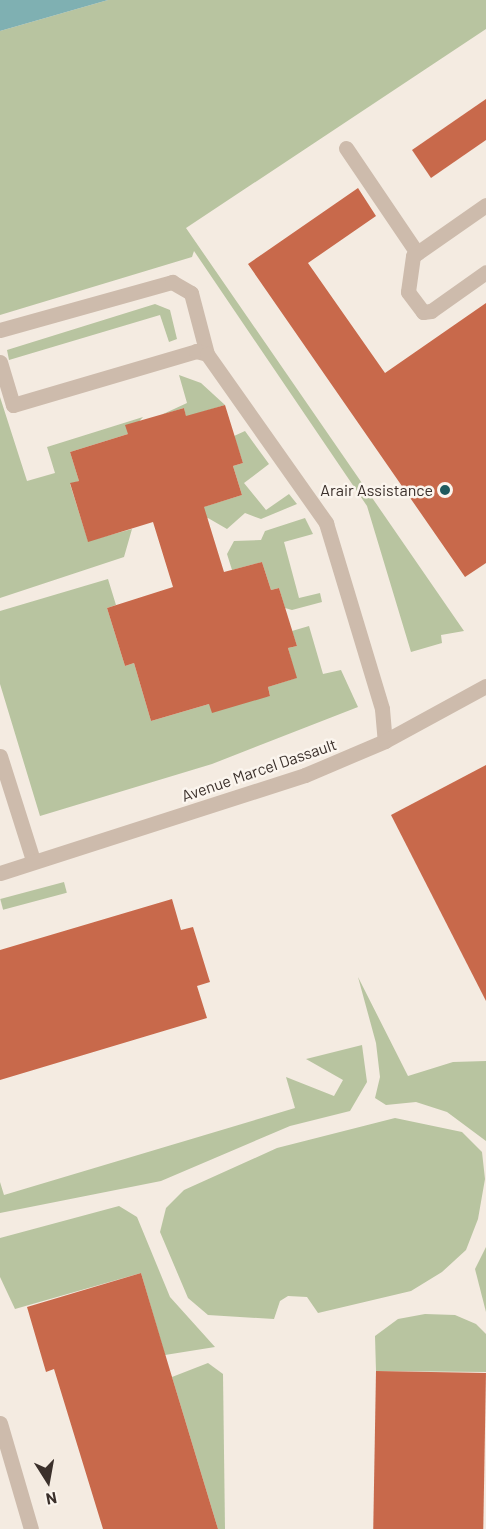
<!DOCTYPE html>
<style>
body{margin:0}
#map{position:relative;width:486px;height:1529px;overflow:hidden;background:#f4ebe1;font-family:Barlow,sans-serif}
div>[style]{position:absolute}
.green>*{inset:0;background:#b8c4a0;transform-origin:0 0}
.water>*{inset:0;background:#7fb0b2}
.building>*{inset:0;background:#c8694b;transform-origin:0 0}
.service>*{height:15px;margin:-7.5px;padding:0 7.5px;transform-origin:7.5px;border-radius:7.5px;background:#cdbbac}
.minor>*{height:15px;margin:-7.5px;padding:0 7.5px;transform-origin:7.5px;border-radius:7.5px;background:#cdbbac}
.tertiary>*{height:15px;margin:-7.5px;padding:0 7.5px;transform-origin:7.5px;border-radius:7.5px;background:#cdbbac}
.dots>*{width:16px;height:16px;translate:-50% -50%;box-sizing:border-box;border:3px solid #fbf5ee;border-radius:50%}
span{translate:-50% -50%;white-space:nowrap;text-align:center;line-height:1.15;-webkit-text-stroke:5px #fbf5ee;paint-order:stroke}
.poi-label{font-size:16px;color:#3b302b}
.right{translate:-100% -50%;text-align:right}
.street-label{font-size:16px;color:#3b302b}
.north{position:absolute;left:18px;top:1451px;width:60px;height:60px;-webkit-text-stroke:4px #fbf5ee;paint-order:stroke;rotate:169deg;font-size:16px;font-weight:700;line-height:24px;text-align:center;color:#3b302b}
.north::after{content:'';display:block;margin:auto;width:21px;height:27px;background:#3b302b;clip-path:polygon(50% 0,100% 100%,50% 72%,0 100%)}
</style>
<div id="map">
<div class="green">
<i style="clip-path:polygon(108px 0,486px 0,486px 29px,186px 228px,464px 631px,441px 635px,442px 643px,411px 652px,367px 506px,194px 251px,192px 257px,0 315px,0 31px)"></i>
<i style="clip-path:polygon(155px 304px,170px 310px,177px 339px,169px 342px,160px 315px,9px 360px,7px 350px)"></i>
<i style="clip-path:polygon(179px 375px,201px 383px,225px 405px,186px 417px,184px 408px,161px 415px,187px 403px)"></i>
<i style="clip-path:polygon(0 397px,27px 481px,55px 473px,47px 447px,143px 417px,128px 434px,70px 452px,79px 481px,70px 484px,88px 541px,132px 529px,124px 557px,0 598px)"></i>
<i style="clip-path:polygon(245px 431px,269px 464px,244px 483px,266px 510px,289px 494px,297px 504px,261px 519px,245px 513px,227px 529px,208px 518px,200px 520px,197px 509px,242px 495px,233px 466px,243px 463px,234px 436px)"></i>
<i style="clip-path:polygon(305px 518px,313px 534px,284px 542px,299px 598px,320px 593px,322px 602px,292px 610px,285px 608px,279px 588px,271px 590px,262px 562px,232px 570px,227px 554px,234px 541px,261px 540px,265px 531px)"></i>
<i style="clip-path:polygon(108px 579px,116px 605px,107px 608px,125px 666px,134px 663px,151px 721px,209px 704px,270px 696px,268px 687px,296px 678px,288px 648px,297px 646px,292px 631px,309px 626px,323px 674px,341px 670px,358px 707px,212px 764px,40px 816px,0 684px,0 611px)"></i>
<i style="left:64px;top:882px;width:11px;height:66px;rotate:75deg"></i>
<i style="clip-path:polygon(358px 977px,408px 1076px,453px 1062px,486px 1061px,486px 1141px,447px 1112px,416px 1102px,386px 1105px,375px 1098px,380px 1077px,376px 1043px)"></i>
<i style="clip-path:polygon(362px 1045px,367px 1082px,350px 1111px,290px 1126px,161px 1181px,0 1213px,0 1182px,4px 1195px,295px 1108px,286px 1077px,334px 1096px,343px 1080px,306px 1059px)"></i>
<i style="clip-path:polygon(395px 1118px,462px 1132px,482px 1152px,485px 1179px,478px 1219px,466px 1250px,442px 1272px,411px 1291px,318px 1313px,307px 1297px,288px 1296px,280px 1301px,274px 1319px,208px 1315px,188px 1298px,160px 1232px,166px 1208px,184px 1190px,277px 1148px)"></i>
<i style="clip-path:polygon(119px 1206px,137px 1217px,170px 1297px,215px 1347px,165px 1355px,141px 1273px,15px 1309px,0 1277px,0 1238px)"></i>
<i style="clip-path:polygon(486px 1247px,486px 1312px,475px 1269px)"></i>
<i style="clip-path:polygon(425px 1314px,455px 1315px,476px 1324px,486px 1334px,486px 1372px,376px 1371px,375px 1336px,398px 1319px)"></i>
<i style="clip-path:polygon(208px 1363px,223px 1374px,225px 1529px,218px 1529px,172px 1377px)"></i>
</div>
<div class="water">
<i style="clip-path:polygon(0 0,108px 0,0 31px)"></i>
</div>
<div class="building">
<i style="clip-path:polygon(486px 99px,486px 140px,431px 178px,412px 150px)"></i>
<i style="clip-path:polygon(358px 188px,376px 216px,308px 263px,385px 373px,486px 303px,486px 563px,465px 577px,248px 264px)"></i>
<i style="clip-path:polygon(225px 405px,243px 463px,233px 466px,242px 495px,204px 507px,224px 572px,262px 562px,271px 590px,279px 588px,297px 646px,288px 648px,297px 678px,268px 687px,270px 696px,212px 713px,209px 704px,151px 721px,134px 663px,125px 666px,107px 608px,173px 587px,153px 522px,88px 542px,70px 483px,79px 481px,70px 452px,128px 434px,125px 425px,184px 408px,186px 416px)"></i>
<i style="clip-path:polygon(486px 765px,486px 1001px,391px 815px)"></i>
<i style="clip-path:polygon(172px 899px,181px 930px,193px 927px,210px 982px,197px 986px,207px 1018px,0 1080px,0 950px)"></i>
<i style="clip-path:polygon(141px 1273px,169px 1367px,218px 1529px,103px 1529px,54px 1369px,46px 1372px,27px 1307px)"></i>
<i style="left:376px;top:1371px;width:110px;height:158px;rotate:1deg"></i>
</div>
<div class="service">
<i style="left:346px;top:148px;width:127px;rotate:55.9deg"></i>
<i style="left:486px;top:205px;width:89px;rotate:145.1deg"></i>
<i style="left:413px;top:256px;width:36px;rotate:98deg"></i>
<i style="left:408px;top:292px;width:25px;rotate:53deg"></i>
<i style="left:423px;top:312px;width:8px;rotate:-7deg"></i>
<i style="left:431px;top:311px;width:67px;rotate:-35.3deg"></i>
<i style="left:0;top:330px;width:179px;rotate:-15.6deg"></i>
<i style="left:172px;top:282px;width:22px;rotate:30deg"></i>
<i style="left:191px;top:293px;width:63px;rotate:75.3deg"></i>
<i style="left:0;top:362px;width:45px;rotate:73.2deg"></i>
<i style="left:13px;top:405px;width:191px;rotate:-16.4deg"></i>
<i style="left:196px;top:351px;width:11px;rotate:15deg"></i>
<i style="left:207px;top:354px;width:207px;rotate:54.8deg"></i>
<i style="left:326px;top:523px;width:194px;rotate:73.2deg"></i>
<i style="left:382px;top:709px;width:32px;rotate:85deg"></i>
<i style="left:0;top:756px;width:109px;rotate:72.4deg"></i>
</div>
<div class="minor">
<i style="left:0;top:1423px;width:110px;rotate:73.7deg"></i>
</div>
<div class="tertiary">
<i style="left:0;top:873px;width:320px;rotate:-17.8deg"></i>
<i style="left:305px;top:775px;width:87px;rotate:-23deg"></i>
<i style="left:385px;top:741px;width:115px;rotate:-28.6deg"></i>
</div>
<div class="dots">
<i style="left:445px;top:490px;background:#1f5a5e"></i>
</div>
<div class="poi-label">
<span class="right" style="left:433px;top:490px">Arair Assistance</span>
</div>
<div class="street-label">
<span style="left:259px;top:770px;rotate:-19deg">Avenue Marcel Dassault</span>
</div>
<div class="north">N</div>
</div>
